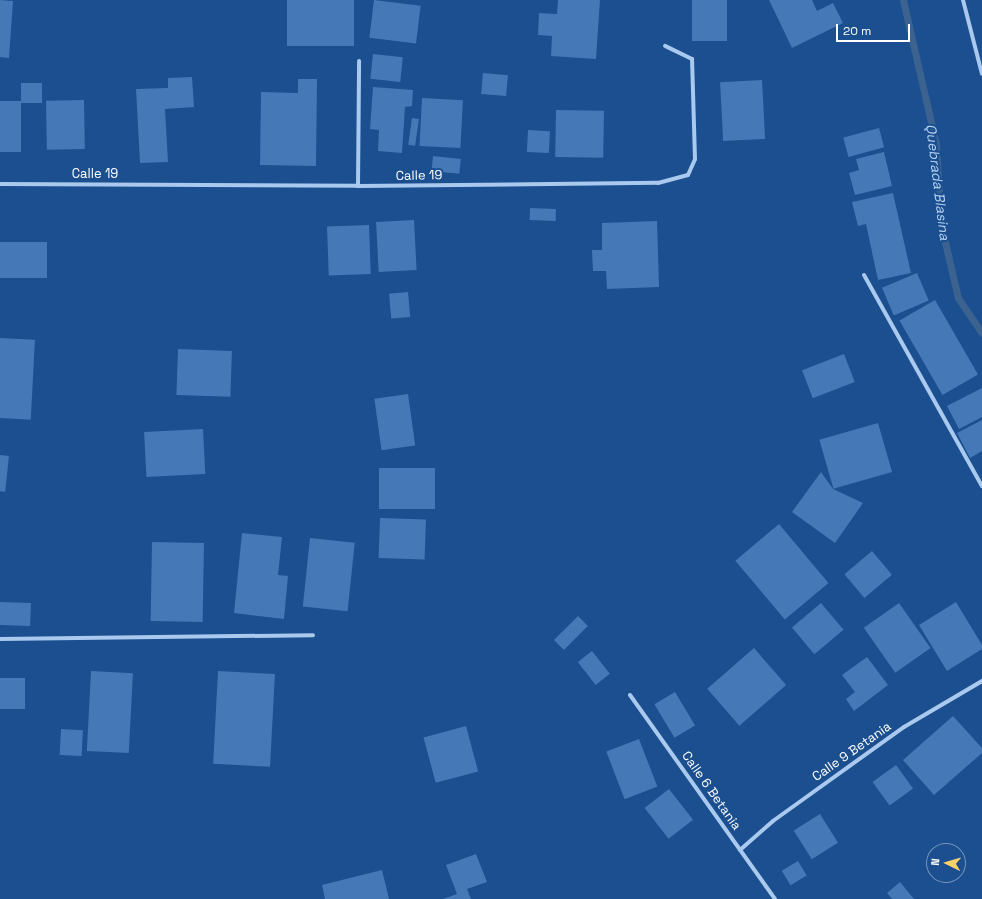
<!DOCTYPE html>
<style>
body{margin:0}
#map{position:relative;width:982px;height:899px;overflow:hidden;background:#1b4f8f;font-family:"Space Grotesk",sans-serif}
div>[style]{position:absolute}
.stream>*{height:7px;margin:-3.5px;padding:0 3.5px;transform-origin:3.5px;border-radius:3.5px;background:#3c6290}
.building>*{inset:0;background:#4478b7;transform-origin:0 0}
.street>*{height:4px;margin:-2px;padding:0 2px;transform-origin:2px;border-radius:2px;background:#a9c9ee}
span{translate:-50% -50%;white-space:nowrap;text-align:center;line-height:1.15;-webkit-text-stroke:4px #1b4f8f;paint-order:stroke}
.street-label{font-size:13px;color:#fff}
.water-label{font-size:14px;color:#b5d3f5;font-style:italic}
.north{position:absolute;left:926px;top:843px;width:40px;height:40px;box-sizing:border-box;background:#1b4f8f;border:1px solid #7695bc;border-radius:50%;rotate:275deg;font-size:11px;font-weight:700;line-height:16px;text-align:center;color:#fff}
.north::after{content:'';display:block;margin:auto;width:14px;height:18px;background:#ffd166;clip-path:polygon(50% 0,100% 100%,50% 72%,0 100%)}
.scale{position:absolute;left:836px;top:24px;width:74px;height:18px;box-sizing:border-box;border:2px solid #fff;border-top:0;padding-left:5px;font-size:12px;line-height:14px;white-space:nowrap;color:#fff;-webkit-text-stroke:3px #1b4f8f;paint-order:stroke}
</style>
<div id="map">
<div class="stream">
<i style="left:903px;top:0;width:148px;rotate:77.1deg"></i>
<i style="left:936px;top:144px;width:81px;rotate:86.5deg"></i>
<i style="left:941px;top:225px;width:75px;rotate:76.9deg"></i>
<i style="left:958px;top:298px;width:42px;rotate:55.6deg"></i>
</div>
<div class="building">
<i style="clip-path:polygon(0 0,13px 1px,9px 58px,0 57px)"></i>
<i style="left:287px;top:0;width:67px;height:46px"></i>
<i style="left:374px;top:0;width:47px;height:38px;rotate:7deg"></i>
<i style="clip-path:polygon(558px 0,600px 0,596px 59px,551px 56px,552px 36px,538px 35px,539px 13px,557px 14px)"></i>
<i style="left:692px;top:0;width:35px;height:41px"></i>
<i style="clip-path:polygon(769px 0,812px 0,817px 11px,833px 3px,843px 23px,792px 48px)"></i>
<i style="left:373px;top:54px;width:30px;height:25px;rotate:6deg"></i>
<i style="left:483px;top:73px;width:25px;height:21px;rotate:5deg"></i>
<i style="clip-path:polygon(192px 77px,194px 107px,165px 109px,168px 162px,140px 163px,136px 89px,168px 88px,168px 78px)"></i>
<i style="clip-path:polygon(298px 79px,317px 79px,316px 166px,260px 165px,261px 92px,298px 93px)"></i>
<i style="left:762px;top:80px;width:59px;height:42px;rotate:87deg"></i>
<i style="left:21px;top:83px;width:21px;height:20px"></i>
<i style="clip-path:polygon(373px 87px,413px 90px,412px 106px,405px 107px,402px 153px,378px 151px,379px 130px,370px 129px)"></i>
<i style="left:422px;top:98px;width:41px;height:48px;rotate:3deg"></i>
<i style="left:84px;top:100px;width:49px;height:38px;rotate:89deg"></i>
<i style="left:0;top:101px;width:21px;height:51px"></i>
<i style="left:556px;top:110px;width:48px;height:47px;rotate:1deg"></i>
<i style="left:412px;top:118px;width:7px;height:27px;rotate:8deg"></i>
<i style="left:879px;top:128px;width:20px;height:37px;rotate:75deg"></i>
<i style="left:528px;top:130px;width:22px;height:22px;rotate:3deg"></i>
<i style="clip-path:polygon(884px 152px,892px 186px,855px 195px,849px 173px,859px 170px,856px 159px)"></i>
<i style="left:433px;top:156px;width:28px;height:15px;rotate:6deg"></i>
<i style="clip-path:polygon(893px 193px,911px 273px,878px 280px,866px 224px,858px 226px,852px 202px)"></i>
<i style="left:530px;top:208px;width:26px;height:12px;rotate:2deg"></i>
<i style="left:414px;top:220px;width:50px;height:38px;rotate:87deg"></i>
<i style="clip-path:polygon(657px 221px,659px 287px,607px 289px,606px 271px,593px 271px,592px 250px,602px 250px,602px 223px)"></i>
<i style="left:369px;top:225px;width:49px;height:42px;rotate:88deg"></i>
<i style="left:47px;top:242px;width:36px;height:47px;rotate:90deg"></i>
<i style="left:917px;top:273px;width:30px;height:38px;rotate:67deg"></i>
<i style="left:408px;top:292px;width:25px;height:19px;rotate:85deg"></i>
<i style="left:935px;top:300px;width:86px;height:41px;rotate:60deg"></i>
<i style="left:0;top:338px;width:35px;height:80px;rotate:3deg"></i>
<i style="left:178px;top:349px;width:54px;height:46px;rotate:2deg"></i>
<i style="left:844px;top:354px;width:30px;height:45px;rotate:69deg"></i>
<i style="clip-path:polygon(982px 388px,982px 417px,959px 429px,947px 406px)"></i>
<i style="left:408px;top:394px;width:52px;height:34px;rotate:82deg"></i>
<i style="clip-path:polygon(982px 420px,982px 451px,970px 458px,957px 433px)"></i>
<i style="left:878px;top:423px;width:51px;height:61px;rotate:74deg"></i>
<i style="left:203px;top:429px;width:45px;height:59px;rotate:87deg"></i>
<i style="left:0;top:455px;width:9px;height:36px;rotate:6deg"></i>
<i style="left:379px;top:468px;width:56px;height:41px"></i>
<i style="clip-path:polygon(821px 472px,833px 489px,863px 503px,835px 543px,792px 512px)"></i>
<i style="left:380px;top:518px;width:46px;height:40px;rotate:2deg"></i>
<i style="left:779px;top:524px;width:77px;height:57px;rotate:50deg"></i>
<i style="clip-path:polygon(242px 533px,282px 537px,278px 575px,288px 576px,284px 619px,234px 613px)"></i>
<i style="left:310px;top:538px;width:45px;height:69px;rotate:6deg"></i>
<i style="left:152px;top:542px;width:52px;height:79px;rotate:1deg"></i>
<i style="left:872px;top:551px;width:31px;height:36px;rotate:50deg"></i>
<i style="left:0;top:602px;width:31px;height:23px;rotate:2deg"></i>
<i style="clip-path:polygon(956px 602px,982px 645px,982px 649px,947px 671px,919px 625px)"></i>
<i style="left:821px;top:603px;width:35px;height:38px;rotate:50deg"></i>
<i style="left:899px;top:603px;width:55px;height:43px;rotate:55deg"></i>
<i style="left:578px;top:616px;width:14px;height:34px;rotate:45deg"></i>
<i style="left:754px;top:648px;width:49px;height:62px;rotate:49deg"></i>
<i style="left:592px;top:651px;width:29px;height:18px;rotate:52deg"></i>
<i style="clip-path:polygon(867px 657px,888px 685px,854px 711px,846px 699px,855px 692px,842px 675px)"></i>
<i style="left:91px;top:671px;width:42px;height:80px;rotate:3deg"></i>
<i style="left:218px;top:671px;width:57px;height:93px;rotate:3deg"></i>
<i style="left:0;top:678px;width:25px;height:31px"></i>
<i style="left:675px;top:692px;width:39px;height:24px;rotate:59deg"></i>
<i style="clip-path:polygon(953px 716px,982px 748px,982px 753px,934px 795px,903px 760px)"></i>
<i style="left:466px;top:726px;width:47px;height:44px;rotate:75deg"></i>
<i style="left:61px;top:729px;width:22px;height:26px;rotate:3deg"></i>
<i style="left:639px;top:739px;width:51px;height:35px;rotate:69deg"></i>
<i style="left:896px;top:765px;width:29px;height:29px;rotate:54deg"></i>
<i style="left:669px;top:789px;width:39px;height:31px;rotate:52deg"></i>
<i style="left:820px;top:814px;width:34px;height:31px;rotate:58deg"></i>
<i style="clip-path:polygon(476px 854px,487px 882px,467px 889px,471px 899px,443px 899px,457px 894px,446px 865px)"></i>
<i style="left:798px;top:861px;width:17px;height:19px;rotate:59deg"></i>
<i style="clip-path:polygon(382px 870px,389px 899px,325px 899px,322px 885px)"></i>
<i style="clip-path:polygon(900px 882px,914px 899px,892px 899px,887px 893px)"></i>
</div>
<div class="street">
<i style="left:963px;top:0;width:76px;rotate:75.6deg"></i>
<i style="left:0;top:184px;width:358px;rotate:0.3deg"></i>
<i style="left:358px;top:186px;width:300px;rotate:-0.6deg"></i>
<i style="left:658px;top:183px;width:31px;rotate:-15deg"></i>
<i style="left:688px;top:175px;width:17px;rotate:-66deg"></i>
<i style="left:695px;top:159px;width:100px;rotate:-91.7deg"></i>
<i style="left:692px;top:59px;width:30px;rotate:-154deg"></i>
<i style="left:358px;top:186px;width:125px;rotate:-89.5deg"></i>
<i style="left:864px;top:275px;width:242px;rotate:60.8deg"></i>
<i style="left:0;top:639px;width:313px;rotate:-0.7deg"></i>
<i style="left:630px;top:695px;width:250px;rotate:54.6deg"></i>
<i style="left:740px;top:850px;width:44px;rotate:-41.3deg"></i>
<i style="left:773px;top:821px;width:161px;rotate:-35.7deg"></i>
<i style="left:904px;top:727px;width:91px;rotate:-30.5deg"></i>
</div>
<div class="street-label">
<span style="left:95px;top:174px">Calle 19</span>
<span style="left:419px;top:176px;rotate:-1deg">Calle 19</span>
<span style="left:852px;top:752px;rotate:-35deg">Calle 9 Betania</span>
<span style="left:711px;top:791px;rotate:55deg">Calle 6 Betania</span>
</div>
<div class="water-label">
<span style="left:938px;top:182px;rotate:83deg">Quebrada Blasina</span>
</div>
<div class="north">N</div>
<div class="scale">20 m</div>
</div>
